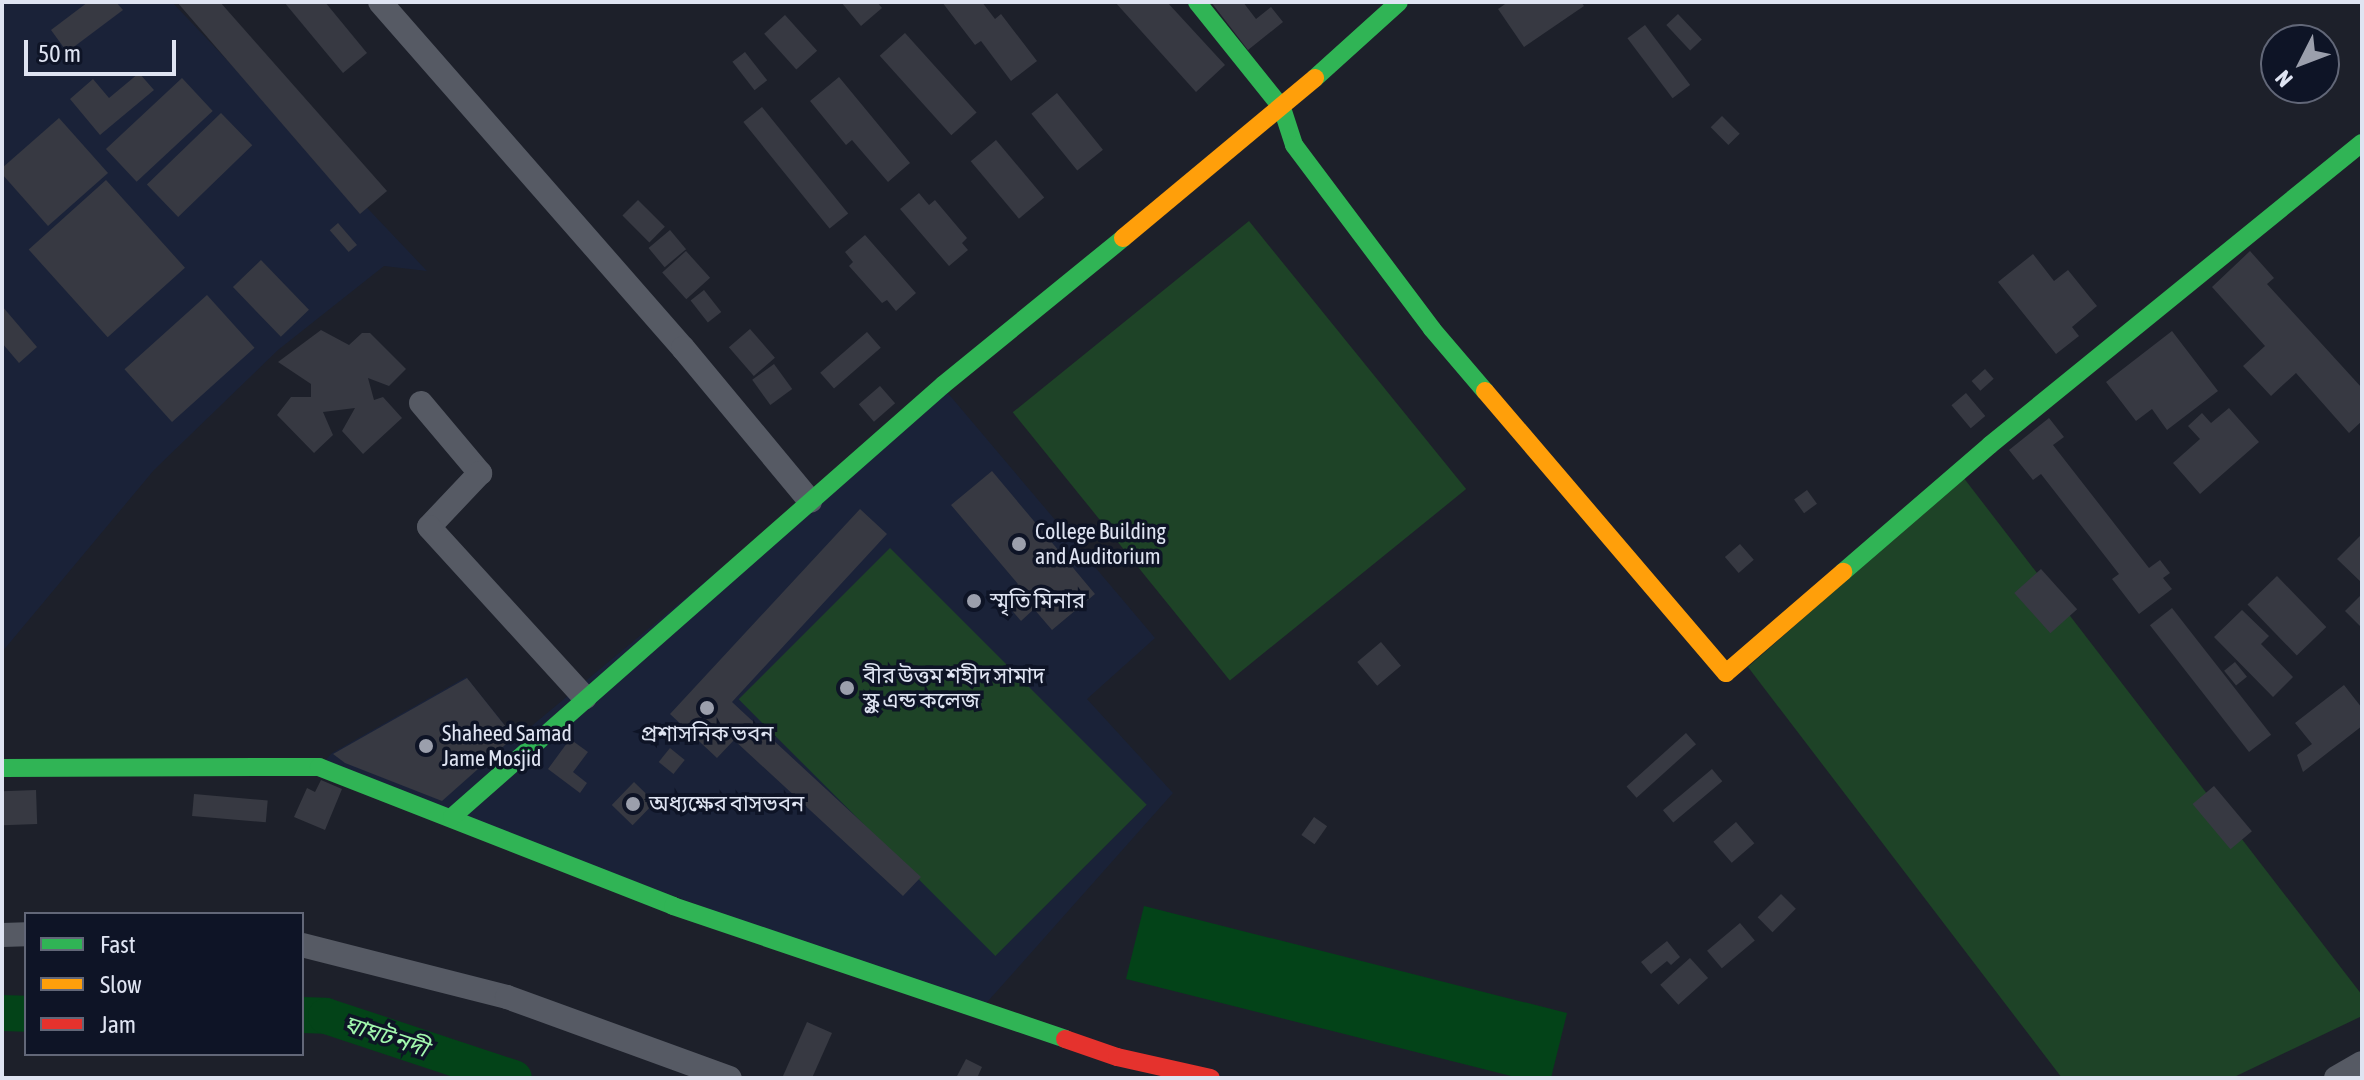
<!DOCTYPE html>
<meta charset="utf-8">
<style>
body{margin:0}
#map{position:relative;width:2364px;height:1080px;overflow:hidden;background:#1d202a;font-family:"Asap Condensed","Noto Sans Bengali",sans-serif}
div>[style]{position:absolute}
.built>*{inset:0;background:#1a2238}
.green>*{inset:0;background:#1e4327;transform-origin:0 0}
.water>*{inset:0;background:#034318}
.river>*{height:36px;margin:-18px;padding:0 18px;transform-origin:18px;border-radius:18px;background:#034318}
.building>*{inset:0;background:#373942;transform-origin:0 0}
.street>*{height:24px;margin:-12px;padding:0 12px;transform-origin:12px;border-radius:12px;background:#565a64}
.fast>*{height:18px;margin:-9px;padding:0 9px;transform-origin:9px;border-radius:9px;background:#30b455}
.slow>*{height:18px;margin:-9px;padding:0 9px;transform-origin:9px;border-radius:9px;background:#ff9f0a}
.jam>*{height:18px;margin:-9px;padding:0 9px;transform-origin:9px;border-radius:9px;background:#e5322d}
.dots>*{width:22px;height:22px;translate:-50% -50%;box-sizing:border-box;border:4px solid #0e1426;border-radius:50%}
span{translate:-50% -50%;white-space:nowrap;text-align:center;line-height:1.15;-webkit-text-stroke:7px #0e1426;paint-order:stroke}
.poi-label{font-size:22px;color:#dfe4f2}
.left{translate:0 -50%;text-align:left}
.water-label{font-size:24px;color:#a2f8ae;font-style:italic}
.frame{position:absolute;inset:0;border:4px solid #dfe4f2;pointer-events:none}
.legend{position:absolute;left:24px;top:912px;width:280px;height:144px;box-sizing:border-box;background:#0e1426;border:2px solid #626778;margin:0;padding:10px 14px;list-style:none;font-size:24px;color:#dfe4f2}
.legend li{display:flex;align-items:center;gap:16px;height:40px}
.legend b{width:40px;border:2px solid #626778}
.north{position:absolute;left:2260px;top:24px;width:80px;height:80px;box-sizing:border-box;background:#0e1426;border:2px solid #626778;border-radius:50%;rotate:228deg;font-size:22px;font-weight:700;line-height:32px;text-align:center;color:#dfe4f2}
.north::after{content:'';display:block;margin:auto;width:28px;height:36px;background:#9b9fac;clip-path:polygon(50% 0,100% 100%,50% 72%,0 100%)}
.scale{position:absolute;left:24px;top:40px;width:152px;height:36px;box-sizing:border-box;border:4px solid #dfe4f2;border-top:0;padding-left:10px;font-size:24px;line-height:28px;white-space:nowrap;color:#dfe4f2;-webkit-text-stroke:6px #0e1426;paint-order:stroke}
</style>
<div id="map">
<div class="built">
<i style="clip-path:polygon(2px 2px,172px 2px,427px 271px,384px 266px,278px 350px,154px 470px,2px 652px)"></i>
<i style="clip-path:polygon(941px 385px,1155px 638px,1087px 699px,1173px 793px,981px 1009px,320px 766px,332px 753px,466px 677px,516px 739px)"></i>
</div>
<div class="green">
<i style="left:1249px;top:221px;width:345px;height:304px;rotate:51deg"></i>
<i style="clip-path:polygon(1963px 477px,2362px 995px,2362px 1016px,2232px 1078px,2062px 1078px,1748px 667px)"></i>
<i style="left:890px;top:548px;width:363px;height:214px;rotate:45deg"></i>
</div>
<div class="water">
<i style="clip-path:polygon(1144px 906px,1567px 1013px,1551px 1078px,1519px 1078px,1126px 979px)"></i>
</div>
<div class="river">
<i style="left:2px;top:1013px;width:24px;rotate:2deg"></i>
<i style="left:302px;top:1015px;width:24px;rotate:2deg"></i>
<i style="left:326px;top:1016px;width:198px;rotate:18.3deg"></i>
</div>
<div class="building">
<i style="clip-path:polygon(88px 2px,116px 2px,123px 10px,67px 52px,51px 30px)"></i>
<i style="clip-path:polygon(177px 2px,220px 2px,387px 191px,360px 214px)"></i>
<i style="clip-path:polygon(284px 2px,325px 2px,367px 53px,343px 73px)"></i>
<i style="clip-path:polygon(841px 2px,877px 2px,882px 8px,861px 26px)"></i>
<i style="clip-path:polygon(942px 2px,982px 2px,995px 19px,1001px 14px,1037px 61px,1011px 81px,981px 41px,975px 45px)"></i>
<i style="clip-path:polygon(1115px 2px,1167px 2px,1225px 65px,1196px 92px)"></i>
<i style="clip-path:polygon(1211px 2px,1243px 2px,1256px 19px,1271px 7px,1283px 22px,1248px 50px)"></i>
<i style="clip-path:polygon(1508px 2px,1581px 2px,1584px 6px,1524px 47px,1498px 9px)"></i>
<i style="left:1678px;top:14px;width:35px;height:16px;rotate:47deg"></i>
<i style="left:785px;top:15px;width:48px;height:28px;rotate:48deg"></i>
<i style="left:1645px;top:25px;width:75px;height:22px;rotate:53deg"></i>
<i style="left:905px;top:33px;width:107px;height:34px;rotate:48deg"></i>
<i style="left:745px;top:52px;width:36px;height:16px;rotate:52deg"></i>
<i style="clip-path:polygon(139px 73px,154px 90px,100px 135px,70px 99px,93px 79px,109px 98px)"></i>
<i style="clip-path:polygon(839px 77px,910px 163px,888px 182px,852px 140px,846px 145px,810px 101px)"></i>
<i style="left:182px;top:78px;width:45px;height:104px;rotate:47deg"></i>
<i style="left:1057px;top:93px;width:73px;height:33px;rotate:51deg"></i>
<i style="left:762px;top:107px;width:137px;height:24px;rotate:51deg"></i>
<i style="left:221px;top:113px;width:45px;height:103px;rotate:46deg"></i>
<i style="left:1722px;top:116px;width:25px;height:16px;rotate:45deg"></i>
<i style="clip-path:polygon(59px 118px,108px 173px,48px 226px,2px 174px,2px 168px)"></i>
<i style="left:996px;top:140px;width:75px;height:33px;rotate:50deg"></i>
<i style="left:106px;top:180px;width:118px;height:104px;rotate:48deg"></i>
<i style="clip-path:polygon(919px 193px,929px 205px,935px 200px,967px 238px,962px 243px,968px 250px,949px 266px,900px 209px)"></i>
<i style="left:638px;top:200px;width:38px;height:22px;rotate:45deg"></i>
<i style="left:338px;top:223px;width:29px;height:11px;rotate:49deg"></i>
<i style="left:670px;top:230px;width:25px;height:28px;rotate:50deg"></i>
<i style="clip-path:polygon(865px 235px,916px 293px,896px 311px,887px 300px,882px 303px,849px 266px,853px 262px,845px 252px)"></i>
<i style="left:686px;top:251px;width:36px;height:32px;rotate:48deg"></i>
<i style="clip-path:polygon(2250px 251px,2274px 278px,2267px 284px,2362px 388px,2362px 421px,2349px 433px,2296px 373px,2271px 396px,2243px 366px,2265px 346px,2212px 287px)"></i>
<i style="clip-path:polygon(2033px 254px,2054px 281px,2068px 270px,2097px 306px,2072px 327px,2079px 336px,2056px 354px,1998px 282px)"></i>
<i style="left:261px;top:260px;width:69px;height:39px;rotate:46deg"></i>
<i style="left:704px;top:290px;width:28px;height:17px;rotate:52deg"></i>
<i style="left:207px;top:295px;width:71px;height:111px;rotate:48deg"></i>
<i style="clip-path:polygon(2px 306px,37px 347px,19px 363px,2px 343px)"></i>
<i style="left:750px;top:329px;width:38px;height:28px;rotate:49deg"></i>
<i style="clip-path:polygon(321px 330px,349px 345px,362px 333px,370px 333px,406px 369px,389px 386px,368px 378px,374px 400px,383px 397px,402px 418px,363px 454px,342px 431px,355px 408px,323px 412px,333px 435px,314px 453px,277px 415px,291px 397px,311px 397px,311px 384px,278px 362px)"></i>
<i style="clip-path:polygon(2172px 331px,2218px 391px,2167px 430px,2152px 409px,2136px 421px,2106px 382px)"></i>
<i style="left:867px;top:332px;width:21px;height:62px;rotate:49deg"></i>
<i style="left:774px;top:364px;width:31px;height:27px;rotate:54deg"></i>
<i style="left:1985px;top:369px;width:13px;height:18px;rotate:48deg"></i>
<i style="left:880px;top:386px;width:23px;height:28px;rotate:49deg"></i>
<i style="left:1966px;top:393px;width:30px;height:19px;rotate:50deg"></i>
<i style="clip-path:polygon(2229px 408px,2259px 442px,2200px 494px,2173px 463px,2200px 439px,2188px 426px,2202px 413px,2211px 423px)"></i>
<i style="clip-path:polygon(2049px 418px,2064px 437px,2053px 445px,2149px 568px,2160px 560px,2170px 573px,2163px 578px,2172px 589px,2139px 614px,2112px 579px,2119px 574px,2041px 474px,2033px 480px,2009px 450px)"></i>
<i style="clip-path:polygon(992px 471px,1095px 594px,1052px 630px,1034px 609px,1021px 621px,1001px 598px,1018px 584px,951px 505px)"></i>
<i style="left:1807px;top:490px;width:17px;height:16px;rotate:54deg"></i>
<i style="clip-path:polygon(860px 509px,887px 534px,732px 702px,921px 877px,903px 896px,734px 740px,717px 758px,670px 714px)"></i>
<i style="clip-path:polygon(2362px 534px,2362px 583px,2337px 559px)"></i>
<i style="left:1740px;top:544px;width:21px;height:20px;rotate:49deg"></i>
<i style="left:2041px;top:569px;width:54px;height:36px;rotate:48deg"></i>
<i style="left:2277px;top:576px;width:71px;height:41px;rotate:46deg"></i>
<i style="clip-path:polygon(2362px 594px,2362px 628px,2345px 611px)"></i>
<i style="left:2172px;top:608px;width:161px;height:28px;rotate:52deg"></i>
<i style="clip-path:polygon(2242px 610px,2269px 636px,2261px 644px,2293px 677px,2273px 697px,2214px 637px)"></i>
<i style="left:1381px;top:642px;width:31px;height:31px;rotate:50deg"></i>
<i style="left:2235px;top:662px;width:19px;height:14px;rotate:51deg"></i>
<i style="clip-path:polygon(467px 678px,514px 737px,442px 801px,345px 763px,333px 754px)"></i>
<i style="clip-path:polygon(2344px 685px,2362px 708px,2362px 726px,2303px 772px,2297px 755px,2312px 744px,2295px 723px)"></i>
<i style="left:1686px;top:733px;width:15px;height:80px;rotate:48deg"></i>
<i style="clip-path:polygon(570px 739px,588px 752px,573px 772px,587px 783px,580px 793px,548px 769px)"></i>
<i style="left:670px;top:748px;width:19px;height:18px;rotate:39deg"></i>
<i style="left:1712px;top:769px;width:16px;height:64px;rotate:50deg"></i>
<i style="clip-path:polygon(321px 780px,342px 789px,325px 830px,294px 817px,307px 788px,315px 792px)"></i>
<i style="left:634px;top:782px;width:29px;height:32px;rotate:44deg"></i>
<i style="left:2214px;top:786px;width:59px;height:28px;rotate:50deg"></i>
<i style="left:36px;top:790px;width:34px;height:34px;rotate:88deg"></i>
<i style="left:194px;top:794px;width:74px;height:22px;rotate:5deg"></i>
<i style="left:1314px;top:817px;width:16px;height:22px;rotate:35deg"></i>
<i style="left:1736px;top:822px;width:28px;height:30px;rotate:49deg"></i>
<i style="left:1781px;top:894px;width:21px;height:33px;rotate:45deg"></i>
<i style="left:1740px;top:923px;width:23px;height:43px;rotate:50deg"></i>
<i style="clip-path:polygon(1667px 941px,1680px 957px,1671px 965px,1667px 961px,1651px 974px,1641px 962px)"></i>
<i style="left:1690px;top:958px;width:27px;height:40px;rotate:48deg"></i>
<i style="clip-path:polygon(807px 1022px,832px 1033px,812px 1078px,788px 1078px,783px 1076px)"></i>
<i style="clip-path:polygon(966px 1059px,982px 1067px,977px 1078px,956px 1078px)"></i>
</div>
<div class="street">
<i style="left:380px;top:2px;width:460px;rotate:48.8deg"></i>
<i style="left:683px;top:348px;width:199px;rotate:50.3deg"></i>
<i style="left:421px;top:403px;width:92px;rotate:49.9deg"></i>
<i style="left:480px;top:473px;width:74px;rotate:133.4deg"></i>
<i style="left:429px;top:527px;width:231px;rotate:47.6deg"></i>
<i style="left:2px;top:935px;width:24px;rotate:-2deg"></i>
<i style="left:302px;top:945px;width:211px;rotate:14.2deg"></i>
<i style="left:507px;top:997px;width:237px;rotate:20deg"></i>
<i style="left:2336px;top:1078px;width:30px;rotate:-30deg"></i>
</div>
<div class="fast">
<i style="left:1197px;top:2px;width:136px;rotate:51.3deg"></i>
<i style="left:1282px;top:108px;width:39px;rotate:72deg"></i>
<i style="left:1294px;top:145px;width:230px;rotate:53.1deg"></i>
<i style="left:1432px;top:329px;width:82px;rotate:49.5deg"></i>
<i style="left:1315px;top:78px;width:113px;rotate:-42.1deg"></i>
<i style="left:1843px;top:572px;width:194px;rotate:-40.8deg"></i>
<i style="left:1990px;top:445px;width:479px;rotate:-39.1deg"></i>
<i style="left:2px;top:768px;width:317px;rotate:-0.2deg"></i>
<i style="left:319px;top:767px;width:380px;rotate:21.4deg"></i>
<i style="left:673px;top:906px;width:414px;rotate:18.7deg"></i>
<i style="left:452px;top:817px;width:654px;rotate:-41.34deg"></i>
<i style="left:943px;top:385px;width:232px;rotate:-39.2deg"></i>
</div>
<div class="slow">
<i style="left:1123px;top:238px;width:250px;rotate:-39.8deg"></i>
<i style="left:1485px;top:391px;width:371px;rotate:49.5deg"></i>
<i style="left:1726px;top:673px;width:155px;rotate:-40.8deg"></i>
</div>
<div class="jam">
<i style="left:1065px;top:1039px;width:55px;rotate:19.1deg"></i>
<i style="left:1117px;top:1057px;width:96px;rotate:12.6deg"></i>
</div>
<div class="dots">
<i style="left:1019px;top:544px;background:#9b9fac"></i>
<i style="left:974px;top:601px;background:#9b9fac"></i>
<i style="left:847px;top:688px;background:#9b9fac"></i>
<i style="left:707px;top:708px;background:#9b9fac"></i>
<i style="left:426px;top:746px;background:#9b9fac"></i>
<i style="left:633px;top:804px;background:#9b9fac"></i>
</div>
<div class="poi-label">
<span class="left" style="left:1035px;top:544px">College Building<br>and Auditorium</span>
<span class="left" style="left:990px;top:601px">স্মৃতি মিনার</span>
<span class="left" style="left:863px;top:688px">বীর উত্তম শহীদ সামাদ<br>স্কুল এন্ড কলেজ</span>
<span class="left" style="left:442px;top:746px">Shaheed Samad<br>Jame Mosjid</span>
<span style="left:707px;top:734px">প্রশাসনিক ভবন</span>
<span class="left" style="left:649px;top:804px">অধ্যক্ষের বাসভবন</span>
</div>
<div class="water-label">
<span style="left:386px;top:1036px;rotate:18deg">ঘাঘট নদী</span>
</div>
<div class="frame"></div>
<ul class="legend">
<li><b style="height:10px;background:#30b455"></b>Fast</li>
<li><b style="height:10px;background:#ff9f0a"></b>Slow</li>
<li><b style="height:10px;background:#e5322d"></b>Jam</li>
</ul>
<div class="north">N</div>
<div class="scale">50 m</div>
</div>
